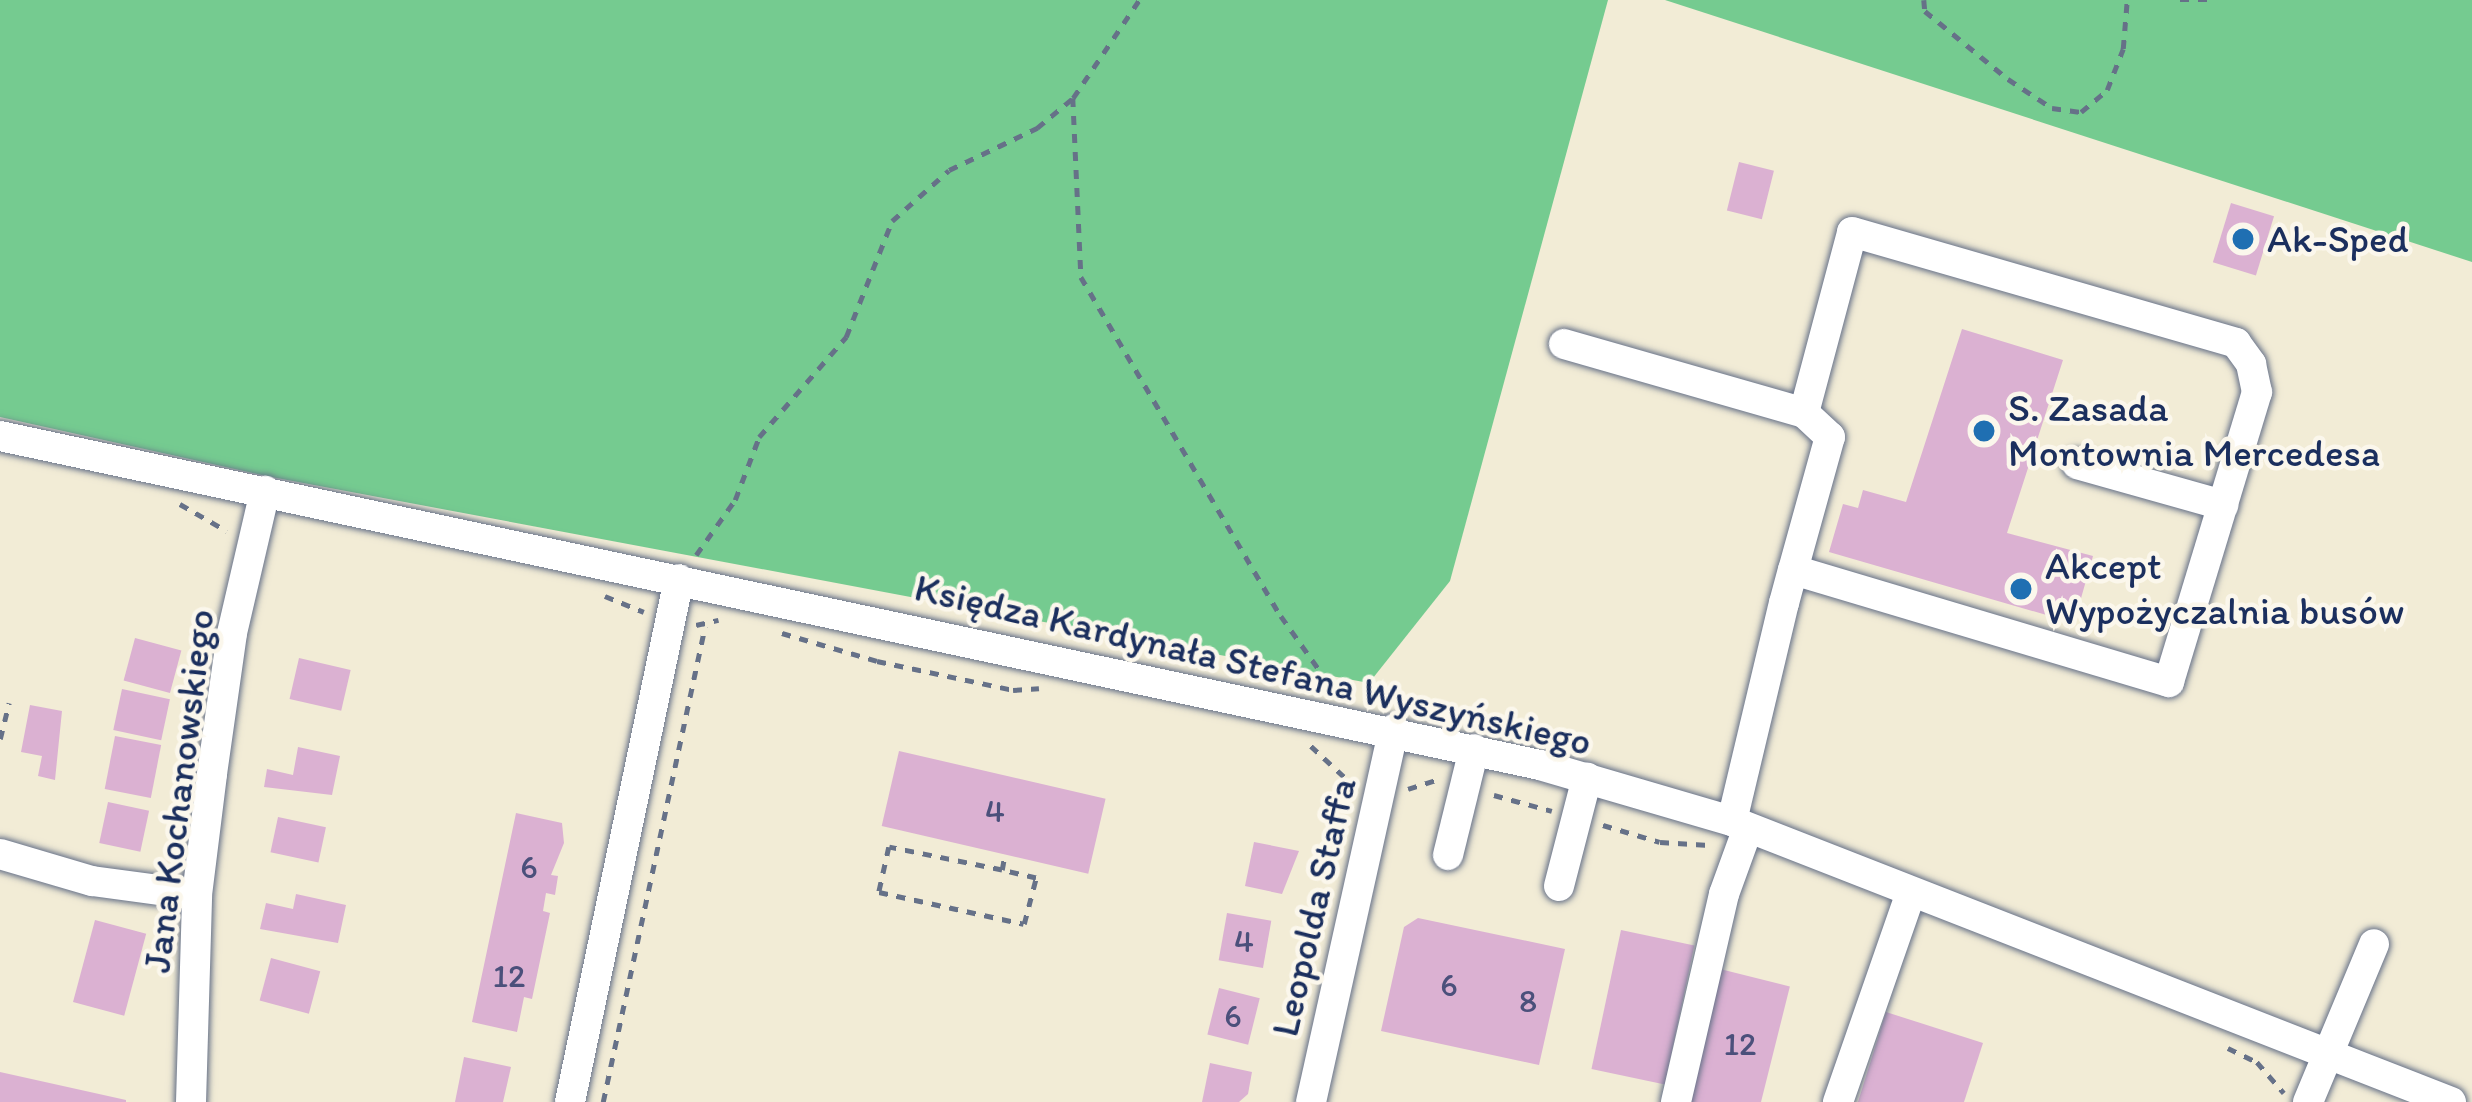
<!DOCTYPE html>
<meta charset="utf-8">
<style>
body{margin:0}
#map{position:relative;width:2472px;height:1102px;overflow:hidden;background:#f2ecd6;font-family:Itim,sans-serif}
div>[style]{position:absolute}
.green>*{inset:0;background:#75cb90}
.building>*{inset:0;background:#dbb1d2;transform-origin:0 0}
.path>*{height:4.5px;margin-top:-2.25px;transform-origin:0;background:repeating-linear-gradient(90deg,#667188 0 9px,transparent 0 18px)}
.roads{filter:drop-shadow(0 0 3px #667188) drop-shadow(0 0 3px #667188)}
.minor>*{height:30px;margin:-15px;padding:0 15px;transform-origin:15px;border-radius:15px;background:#fff}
.dots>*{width:33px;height:33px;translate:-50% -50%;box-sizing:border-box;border:6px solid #fbf7ec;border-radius:50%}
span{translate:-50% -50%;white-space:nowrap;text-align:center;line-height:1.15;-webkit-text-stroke:9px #fbf7ec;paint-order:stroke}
.number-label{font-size:33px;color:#4b507b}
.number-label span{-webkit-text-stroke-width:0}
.poi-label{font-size:39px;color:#1b2f5e}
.left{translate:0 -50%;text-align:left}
.street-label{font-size:39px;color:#1b2f5e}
</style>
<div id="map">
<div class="green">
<i style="clip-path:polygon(0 0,1608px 0,1450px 581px,1369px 683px,266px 476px,0 417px)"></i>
<i style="clip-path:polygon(1665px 0,2472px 0,2472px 262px)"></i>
</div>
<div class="building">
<i style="left:1739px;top:162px;width:36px;height:50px;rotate:14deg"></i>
<i style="left:2231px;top:203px;width:45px;height:62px;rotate:17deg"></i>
<i style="clip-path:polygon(1962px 329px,2063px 360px,2007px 533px,2093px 556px,2074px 623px,1829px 552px,1843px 504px,1858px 508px,1863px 490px,1906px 502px)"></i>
<i style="left:135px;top:638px;width:48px;height:44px;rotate:15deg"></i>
<i style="left:299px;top:658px;width:53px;height:42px;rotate:13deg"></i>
<i style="left:122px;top:689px;width:49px;height:42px;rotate:12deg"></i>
<i style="clip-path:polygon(30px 705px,62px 711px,55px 780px,38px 776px,42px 756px,21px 752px)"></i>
<i style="left:115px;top:736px;width:47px;height:54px;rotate:11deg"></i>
<i style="clip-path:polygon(298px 747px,340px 756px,332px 795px,264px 787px,267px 769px,293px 775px)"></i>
<i style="left:899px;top:751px;width:212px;height:77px;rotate:13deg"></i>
<i style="left:108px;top:802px;width:42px;height:42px;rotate:12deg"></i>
<i style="clip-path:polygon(516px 813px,562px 823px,564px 843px,551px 875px,558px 876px,555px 895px,546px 893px,543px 911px,550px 913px,532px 999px,524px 997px,517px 1032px,472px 1022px)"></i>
<i style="left:278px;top:817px;width:49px;height:36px;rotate:12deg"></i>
<i style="clip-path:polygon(1254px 842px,1299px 851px,1282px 894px,1245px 886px)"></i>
<i style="clip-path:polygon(296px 894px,346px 905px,338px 943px,260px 929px,266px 903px,293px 909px)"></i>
<i style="left:1227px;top:913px;width:45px;height:48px;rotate:10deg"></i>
<i style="clip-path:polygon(1418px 918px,1565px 949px,1539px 1065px,1381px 1031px,1404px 927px)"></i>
<i style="left:95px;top:920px;width:53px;height:85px;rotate:15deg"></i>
<i style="left:1621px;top:930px;width:75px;height:142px;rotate:12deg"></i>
<i style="left:271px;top:958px;width:51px;height:44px;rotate:15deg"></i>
<i style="left:1720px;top:969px;width:72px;height:136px;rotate:14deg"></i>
<i style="left:1219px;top:988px;width:42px;height:48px;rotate:14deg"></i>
<i style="clip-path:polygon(1886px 1012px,1983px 1043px,1964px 1102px,1858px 1102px)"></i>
<i style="clip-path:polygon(464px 1057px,511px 1067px,503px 1102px,455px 1102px)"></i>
<i style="clip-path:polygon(1210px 1063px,1252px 1072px,1248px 1094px,1239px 1102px,1202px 1102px)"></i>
<i style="clip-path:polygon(0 1072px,126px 1100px,126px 1102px,0 1102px)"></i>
</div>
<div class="path">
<i style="left:1924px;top:0;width:11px;rotate:85deg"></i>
<i style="left:1925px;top:11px;width:107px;rotate:39.3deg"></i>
<i style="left:2008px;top:79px;width:53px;rotate:33.4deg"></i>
<i style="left:2052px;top:108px;width:29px;rotate:8deg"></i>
<i style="left:2081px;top:112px;width:34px;rotate:-40deg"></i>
<i style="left:2107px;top:90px;width:44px;rotate:-68.7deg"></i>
<i style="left:2123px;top:49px;width:49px;rotate:-85.3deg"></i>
<i style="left:2180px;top:0;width:36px"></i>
<i style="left:1073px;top:98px;width:179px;rotate:87.4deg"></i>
<i style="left:1081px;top:277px;width:394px;rotate:59.5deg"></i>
<i style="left:1281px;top:616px;width:93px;rotate:54.6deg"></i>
<i style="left:180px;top:504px;width:54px;rotate:29.9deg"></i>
<i style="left:696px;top:555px;width:67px;rotate:-54.7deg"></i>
<i style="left:735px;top:500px;width:67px;rotate:-69.1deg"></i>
<i style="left:759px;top:437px;width:133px;rotate:-49deg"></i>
<i style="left:846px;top:337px;width:125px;rotate:-68.4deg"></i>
<i style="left:892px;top:221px;width:76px;rotate:-41.8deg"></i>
<i style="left:949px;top:170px;width:98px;rotate:-25.5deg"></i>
<i style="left:1037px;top:128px;width:47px;rotate:-39.8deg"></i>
<i style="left:1073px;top:98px;width:118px;rotate:-56deg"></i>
<i style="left:605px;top:596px;width:42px;rotate:22.3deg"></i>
<i style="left:696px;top:625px;width:23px;rotate:-13deg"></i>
<i style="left:782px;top:633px;width:99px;rotate:16.4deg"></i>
<i style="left:877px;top:661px;width:139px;rotate:12deg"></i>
<i style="left:1013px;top:690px;width:26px;rotate:-4deg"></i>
<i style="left:0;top:739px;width:37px;rotate:-76deg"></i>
<i style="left:1311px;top:746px;width:54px;rotate:42.8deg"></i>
<i style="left:1408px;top:789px;width:29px;rotate:-18deg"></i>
<i style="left:1494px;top:795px;width:60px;rotate:15.4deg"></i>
<i style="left:1603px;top:825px;width:59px;rotate:16.6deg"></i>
<i style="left:1660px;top:842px;width:49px;rotate:3.5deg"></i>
<i style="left:1002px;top:870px;width:115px;rotate:-168.5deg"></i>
<i style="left:889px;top:847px;width:46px;rotate:102.5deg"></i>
<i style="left:879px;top:892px;width:148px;rotate:12.4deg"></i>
<i style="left:1024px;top:924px;width:48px;rotate:-75.4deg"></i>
<i style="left:1036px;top:878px;width:35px;rotate:-167deg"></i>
<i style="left:1002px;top:870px;width:17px;rotate:-80deg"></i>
<i style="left:2228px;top:1048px;width:32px;rotate:26deg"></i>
<i style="left:2257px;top:1062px;width:41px;rotate:48.9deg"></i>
<i style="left:603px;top:1102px;width:486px;rotate:-77.9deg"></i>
</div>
<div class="roads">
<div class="minor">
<i style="left:1564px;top:344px;width:250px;rotate:16deg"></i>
<i style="left:0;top:436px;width:1575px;rotate:12.06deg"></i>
<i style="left:1540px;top:765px;width:200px;rotate:16.3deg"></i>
<i style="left:1732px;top:821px;width:772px;rotate:21.35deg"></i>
<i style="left:2077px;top:464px;width:152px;rotate:15.7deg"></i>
<i style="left:1732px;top:821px;width:224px;rotate:-76.6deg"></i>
<i style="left:1784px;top:603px;width:34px;rotate:-75deg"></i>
<i style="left:1793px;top:570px;width:138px;rotate:-74.5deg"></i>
<i style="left:1830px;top:437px;width:35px;rotate:-137deg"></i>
<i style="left:1804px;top:413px;width:187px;rotate:-75.1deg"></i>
<i style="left:1852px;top:232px;width:400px;rotate:16.1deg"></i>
<i style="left:2236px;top:343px;width:26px;rotate:54deg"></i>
<i style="left:2251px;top:364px;width:29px;rotate:78deg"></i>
<i style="left:2257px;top:392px;width:303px;rotate:106.9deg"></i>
<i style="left:2169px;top:682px;width:392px;rotate:-163.4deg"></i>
<i style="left:0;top:854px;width:96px;rotate:16.4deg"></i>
<i style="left:92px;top:881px;width:106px;rotate:7.6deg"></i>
<i style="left:1448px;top:855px;width:109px;rotate:-76.2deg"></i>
<i style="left:1559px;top:886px;width:112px;rotate:-75.5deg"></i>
<i style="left:191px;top:1102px;width:207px;rotate:-88.3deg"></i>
<i style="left:197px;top:895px;width:122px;rotate:-82.9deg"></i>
<i style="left:212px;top:774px;width:142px;rotate:-81.9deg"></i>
<i style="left:232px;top:633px;width:146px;rotate:-76.9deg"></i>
<i style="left:570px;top:1102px;width:534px;rotate:-78.23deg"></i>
<i style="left:1311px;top:1102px;width:382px;rotate:-77.5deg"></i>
<i style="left:1676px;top:1102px;width:213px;rotate:-77deg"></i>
<i style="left:1724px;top:894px;width:70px;rotate:-70deg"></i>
<i style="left:1838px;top:1102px;width:222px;rotate:-70.8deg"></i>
<i style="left:2308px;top:1102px;width:171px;rotate:-67.3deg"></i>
</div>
</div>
<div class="dots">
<i style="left:2243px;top:239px;background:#1f6fb2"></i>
<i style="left:1984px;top:431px;background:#1f6fb2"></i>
<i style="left:2021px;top:589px;background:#1f6fb2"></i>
</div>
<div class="number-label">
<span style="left:995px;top:811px">4</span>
<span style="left:529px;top:867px">6</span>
<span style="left:1244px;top:941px">4</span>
<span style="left:509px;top:976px">12</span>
<span style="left:1449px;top:985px">6</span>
<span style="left:1528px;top:1001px">8</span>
<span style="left:1233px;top:1016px">6</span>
<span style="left:1740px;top:1044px">12</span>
</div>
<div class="poi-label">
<span class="left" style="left:2267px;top:239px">Ak-Sped</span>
<span class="left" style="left:2008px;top:431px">S. Zasada<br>Montownia Mercedesa</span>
<span class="left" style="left:2045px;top:589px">Akcept<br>Wypożyczalnia busów</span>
</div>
<div class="street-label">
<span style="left:1253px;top:665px;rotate:13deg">Księdza Kardynała Stefana Wyszyńskiego</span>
<span style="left:179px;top:791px;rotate:-83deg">Jana Kochanowskiego</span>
<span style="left:1314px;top:907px;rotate:-77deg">Leopolda Staffa</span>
</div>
</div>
